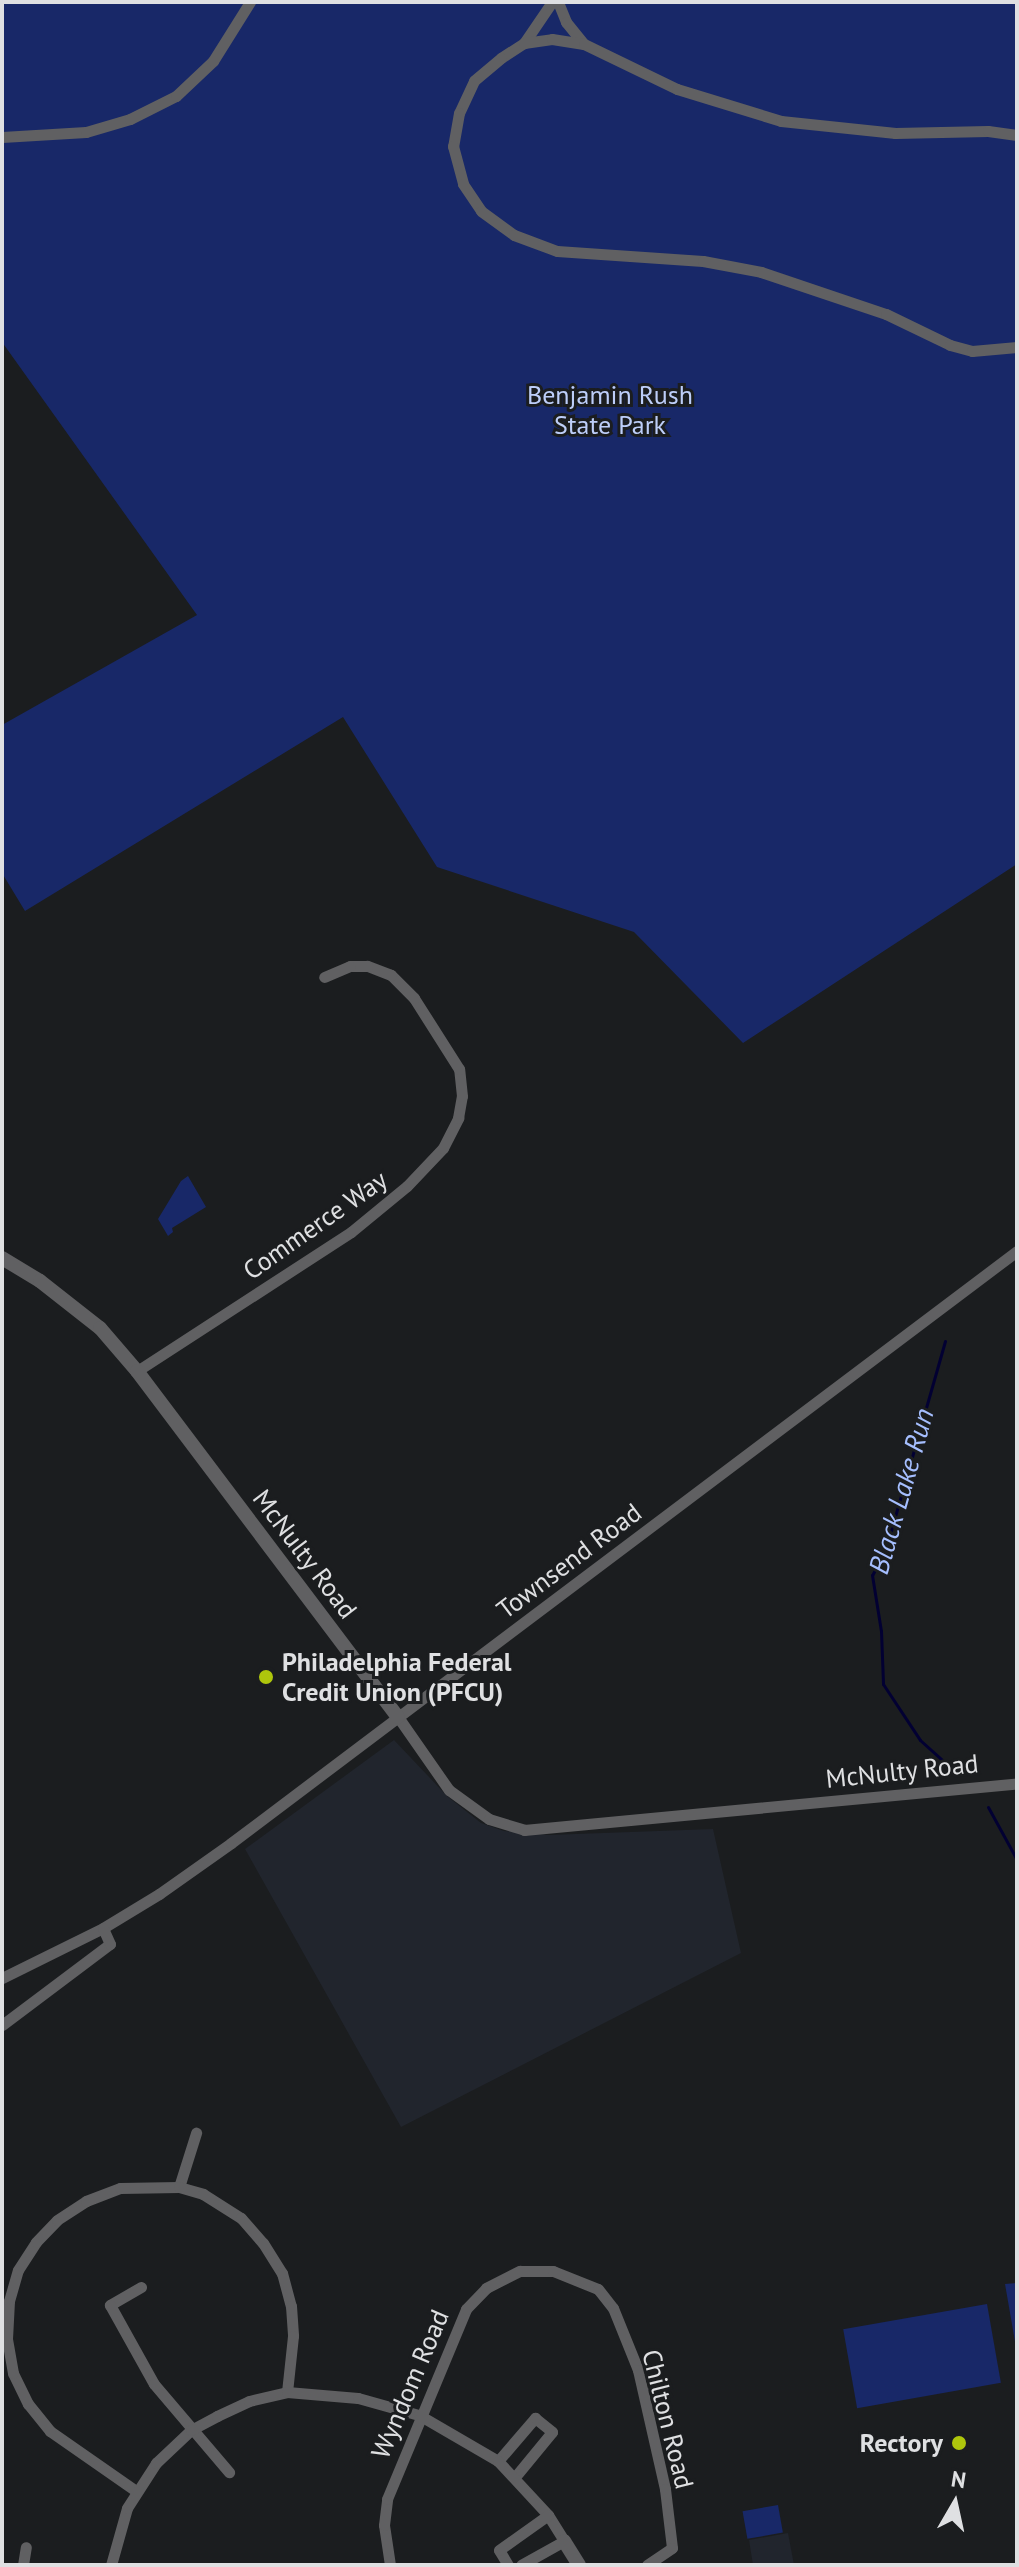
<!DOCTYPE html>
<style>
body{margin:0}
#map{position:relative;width:1019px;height:2567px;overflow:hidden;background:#1b1d1f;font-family:"PT Sans",sans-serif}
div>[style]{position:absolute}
.built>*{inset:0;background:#21252d}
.green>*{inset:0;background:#182868;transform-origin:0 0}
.stream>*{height:3px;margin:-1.5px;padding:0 1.5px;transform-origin:1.5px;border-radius:1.5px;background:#020032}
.minor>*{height:11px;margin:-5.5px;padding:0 5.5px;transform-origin:5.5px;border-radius:5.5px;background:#606062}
.tertiary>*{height:14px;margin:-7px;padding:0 7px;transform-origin:7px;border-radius:7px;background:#606062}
.dots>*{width:22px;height:22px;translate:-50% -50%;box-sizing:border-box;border:4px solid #1b1d1f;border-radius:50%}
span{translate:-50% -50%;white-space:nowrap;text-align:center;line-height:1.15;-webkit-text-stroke:6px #1b1d1f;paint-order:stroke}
.park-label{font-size:26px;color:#bdcef9}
.street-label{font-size:26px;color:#dfe0e2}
.poi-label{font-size:26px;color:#dfe0e2;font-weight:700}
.left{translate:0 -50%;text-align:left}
.right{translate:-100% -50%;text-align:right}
.water-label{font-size:28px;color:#a5befe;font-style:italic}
.frame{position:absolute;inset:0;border:4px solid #dfe0e2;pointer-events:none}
.north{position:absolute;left:915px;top:2463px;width:80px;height:80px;-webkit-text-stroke:6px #1b1d1f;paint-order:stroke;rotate:9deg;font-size:22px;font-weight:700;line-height:32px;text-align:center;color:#dfe0e2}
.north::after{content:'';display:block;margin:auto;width:28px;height:36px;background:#dfe0e2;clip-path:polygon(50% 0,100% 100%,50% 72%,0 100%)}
</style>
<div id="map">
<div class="built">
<i style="clip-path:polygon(394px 1740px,447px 1796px,481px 1823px,504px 1831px,549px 1835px,713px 1829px,741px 1953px,401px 2127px,245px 1849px)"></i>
<i style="clip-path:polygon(788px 2533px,794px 2565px,753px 2565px,749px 2540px)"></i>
</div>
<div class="green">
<i style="clip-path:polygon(2px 2px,1017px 2px,1017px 864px,743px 1043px,634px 932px,437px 867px,343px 717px,25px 911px,2px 873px,2px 725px,197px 615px,2px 342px)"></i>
<i style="clip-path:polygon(188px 1176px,206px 1207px,172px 1228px,173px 1232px,168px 1236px,158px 1219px,181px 1181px)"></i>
<i style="clip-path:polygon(1017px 2283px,1017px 2353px,1005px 2284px)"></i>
<i style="left:987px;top:2304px;width:80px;height:146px;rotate:80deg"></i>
<i style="left:778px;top:2505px;width:28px;height:36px;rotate:80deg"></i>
</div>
<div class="stream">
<i style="left:945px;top:1341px;width:215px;rotate:105.9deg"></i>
<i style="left:886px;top:1548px;width:30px;rotate:117deg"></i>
<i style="left:872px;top:1575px;width:57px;rotate:80.9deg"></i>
<i style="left:881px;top:1631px;width:53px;rotate:87.8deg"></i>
<i style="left:883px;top:1684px;width:67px;rotate:56.5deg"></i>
<i style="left:920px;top:1740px;width:36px;rotate:42deg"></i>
<i style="left:988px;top:1807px;width:60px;rotate:61.3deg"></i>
</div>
<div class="minor">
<i style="left:552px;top:2px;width:50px;rotate:124.3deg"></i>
<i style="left:524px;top:43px;width:27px;rotate:147deg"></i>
<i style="left:501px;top:58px;width:35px;rotate:140deg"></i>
<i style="left:474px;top:81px;width:35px;rotate:115deg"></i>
<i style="left:459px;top:113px;width:34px;rotate:100deg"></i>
<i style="left:453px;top:146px;width:39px;rotate:75deg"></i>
<i style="left:463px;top:184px;width:32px;rotate:56deg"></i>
<i style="left:481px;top:211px;width:41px;rotate:36deg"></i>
<i style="left:514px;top:235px;width:46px;rotate:20.4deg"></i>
<i style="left:557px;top:251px;width:146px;rotate:3.9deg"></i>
<i style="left:703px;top:261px;width:59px;rotate:10.7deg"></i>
<i style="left:761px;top:272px;width:132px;rotate:18.6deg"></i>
<i style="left:886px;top:314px;width:71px;rotate:25.8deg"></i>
<i style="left:950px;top:345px;width:23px;rotate:15deg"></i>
<i style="left:972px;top:351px;width:45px;rotate:-5.1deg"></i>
<i style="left:558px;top:2px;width:22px;rotate:68deg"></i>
<i style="left:566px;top:22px;width:28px;rotate:51deg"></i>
<i style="left:524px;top:43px;width:28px;rotate:-8deg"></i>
<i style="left:552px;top:39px;width:32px;rotate:9deg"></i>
<i style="left:584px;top:44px;width:103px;rotate:25.8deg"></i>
<i style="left:677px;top:89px;width:109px;rotate:17.1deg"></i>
<i style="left:781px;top:121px;width:115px;rotate:6deg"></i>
<i style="left:895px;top:133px;width:93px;rotate:-1.2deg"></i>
<i style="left:988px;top:131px;width:29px;rotate:8deg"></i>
<i style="left:2px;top:137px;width:84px;rotate:-3.4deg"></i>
<i style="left:86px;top:132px;width:46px;rotate:-16.5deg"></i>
<i style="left:130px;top:119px;width:51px;rotate:-26.6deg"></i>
<i style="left:176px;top:96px;width:51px;rotate:-43.4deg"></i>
<i style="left:213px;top:61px;width:70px;rotate:-57.9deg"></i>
<i style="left:137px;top:1371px;width:255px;rotate:-33deg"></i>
<i style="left:351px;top:1232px;width:72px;rotate:-39.4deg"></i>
<i style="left:407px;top:1186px;width:52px;rotate:-46.5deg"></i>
<i style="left:443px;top:1148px;width:34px;rotate:-63deg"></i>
<i style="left:458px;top:1118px;width:22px;rotate:-80deg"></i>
<i style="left:462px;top:1096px;width:27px;rotate:-96deg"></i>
<i style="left:459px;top:1069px;width:84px;rotate:-122.4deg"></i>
<i style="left:414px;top:998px;width:33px;rotate:-135deg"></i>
<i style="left:391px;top:975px;width:26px;rotate:-159deg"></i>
<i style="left:367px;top:966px;width:17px;rotate:180deg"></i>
<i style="left:350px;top:966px;width:28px;rotate:157deg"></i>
<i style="left:398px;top:1717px;width:89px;rotate:55.1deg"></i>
<i style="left:449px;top:1790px;width:49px;rotate:35.9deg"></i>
<i style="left:489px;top:1819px;width:37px;rotate:17deg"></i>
<i style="left:524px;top:1830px;width:495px;rotate:-5.4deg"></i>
<i style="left:2px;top:1978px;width:113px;rotate:-26.3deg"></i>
<i style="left:103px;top:1928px;width:66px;rotate:-31.3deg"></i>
<i style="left:159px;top:1894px;width:88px;rotate:-35.3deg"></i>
<i style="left:231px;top:1843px;width:984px;rotate:-36.99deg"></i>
<i style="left:2px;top:2025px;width:135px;rotate:-36.9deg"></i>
<i style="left:110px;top:1944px;width:17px;rotate:-114deg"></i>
<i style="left:179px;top:2187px;width:57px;rotate:-72.5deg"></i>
<i style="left:141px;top:2287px;width:36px;rotate:150deg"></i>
<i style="left:110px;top:2305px;width:90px;rotate:60.9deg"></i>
<i style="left:154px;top:2384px;width:116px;rotate:49.6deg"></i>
<i style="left:498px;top:2461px;width:57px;rotate:-49.3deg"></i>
<i style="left:535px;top:2418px;width:22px;rotate:39deg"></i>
<i style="left:552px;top:2432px;width:58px;rotate:129.4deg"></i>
<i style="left:136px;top:2491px;width:105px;rotate:-145.1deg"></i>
<i style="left:50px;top:2431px;width:35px;rotate:-129deg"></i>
<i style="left:28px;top:2404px;width:34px;rotate:-116deg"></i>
<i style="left:13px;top:2373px;width:35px;rotate:-100deg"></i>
<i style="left:7px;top:2339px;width:38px;rotate:-87deg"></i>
<i style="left:9px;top:2301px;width:32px;rotate:-74deg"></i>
<i style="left:18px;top:2270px;width:33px;rotate:-57deg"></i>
<i style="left:36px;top:2242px;width:30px;rotate:-46deg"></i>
<i style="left:57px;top:2220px;width:35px;rotate:-33deg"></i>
<i style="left:86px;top:2201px;width:36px;rotate:-21deg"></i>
<i style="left:120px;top:2188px;width:59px;rotate:-1deg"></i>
<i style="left:179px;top:2187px;width:25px;rotate:16deg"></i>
<i style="left:203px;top:2194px;width:45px;rotate:32.3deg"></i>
<i style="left:241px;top:2218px;width:33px;rotate:49deg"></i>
<i style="left:263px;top:2243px;width:36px;rotate:58deg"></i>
<i style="left:282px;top:2273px;width:34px;rotate:75deg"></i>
<i style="left:291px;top:2306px;width:30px;rotate:86deg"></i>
<i style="left:293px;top:2336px;width:56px;rotate:96.1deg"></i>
<i style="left:23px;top:2565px;width:18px;rotate:-81deg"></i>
<i style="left:111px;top:2565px;width:59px;rotate:-74.3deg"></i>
<i style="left:127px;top:2508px;width:54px;rotate:-57.2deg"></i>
<i style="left:156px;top:2463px;width:48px;rotate:-43.3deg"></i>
<i style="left:191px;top:2430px;width:30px;rotate:-28deg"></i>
<i style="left:217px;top:2416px;width:35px;rotate:-25deg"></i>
<i style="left:249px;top:2401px;width:39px;rotate:-13deg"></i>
<i style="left:287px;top:2392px;width:71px;rotate:4.8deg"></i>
<i style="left:358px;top:2398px;width:63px;rotate:15.6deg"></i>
<i style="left:419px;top:2415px;width:91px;rotate:30.2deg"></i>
<i style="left:498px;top:2461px;width:74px;rotate:47.2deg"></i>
<i style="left:548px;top:2515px;width:31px;rotate:58deg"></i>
<i style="left:564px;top:2541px;width:49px;rotate:150.8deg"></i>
<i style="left:390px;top:2565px;width:40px;rotate:-98.5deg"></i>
<i style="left:384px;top:2525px;width:26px;rotate:-83deg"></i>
<i style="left:387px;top:2499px;width:206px;rotate:-67.4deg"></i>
<i style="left:466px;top:2309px;width:29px;rotate:-46deg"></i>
<i style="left:486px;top:2288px;width:38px;rotate:-27deg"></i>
<i style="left:520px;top:2271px;width:33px"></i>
<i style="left:553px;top:2271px;width:48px;rotate:21.8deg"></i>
<i style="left:598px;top:2289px;width:24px;rotate:52deg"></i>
<i style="left:613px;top:2308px;width:67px;rotate:68deg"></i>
<i style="left:638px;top:2370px;width:122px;rotate:77.2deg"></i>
<i style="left:665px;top:2489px;width:59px;rotate:83.2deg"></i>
<i style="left:672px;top:2548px;width:30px;rotate:146deg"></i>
<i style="left:508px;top:2565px;width:17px;rotate:-121deg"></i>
<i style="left:499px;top:2550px;width:60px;rotate:-35.5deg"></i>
</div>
<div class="tertiary">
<i style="left:2px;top:1258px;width:44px;rotate:31.2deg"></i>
<i style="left:40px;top:1281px;width:76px;rotate:38.1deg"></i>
<i style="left:100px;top:1328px;width:57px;rotate:49.3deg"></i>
<i style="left:137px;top:1371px;width:433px;rotate:53deg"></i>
<i style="left:564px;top:2541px;width:28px;rotate:58deg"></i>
</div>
<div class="dots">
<i style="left:266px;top:1677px;background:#aec60c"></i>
<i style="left:959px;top:2443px;background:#aec60c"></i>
</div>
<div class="park-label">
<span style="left:610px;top:410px">Benjamin Rush<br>State Park</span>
</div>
<div class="street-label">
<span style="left:315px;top:1225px;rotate:-35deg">Commerce Way</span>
<span style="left:305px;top:1554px;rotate:53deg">McNulty Road</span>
<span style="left:569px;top:1561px;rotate:-37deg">Townsend Road</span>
<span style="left:902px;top:1771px;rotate:-6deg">McNulty Road</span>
<span style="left:410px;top:2384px;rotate:-67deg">Wyndom Road</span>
<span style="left:668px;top:2419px;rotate:76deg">Chilton Road</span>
</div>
<div class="poi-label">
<span class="left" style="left:282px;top:1677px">Philadelphia Federal<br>Credit Union (PFCU)</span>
<span class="right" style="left:943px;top:2443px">Rectory</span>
</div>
<div class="water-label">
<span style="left:901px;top:1491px;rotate:-74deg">Black Lake Run</span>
</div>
<div class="frame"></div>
<div class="north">N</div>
</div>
